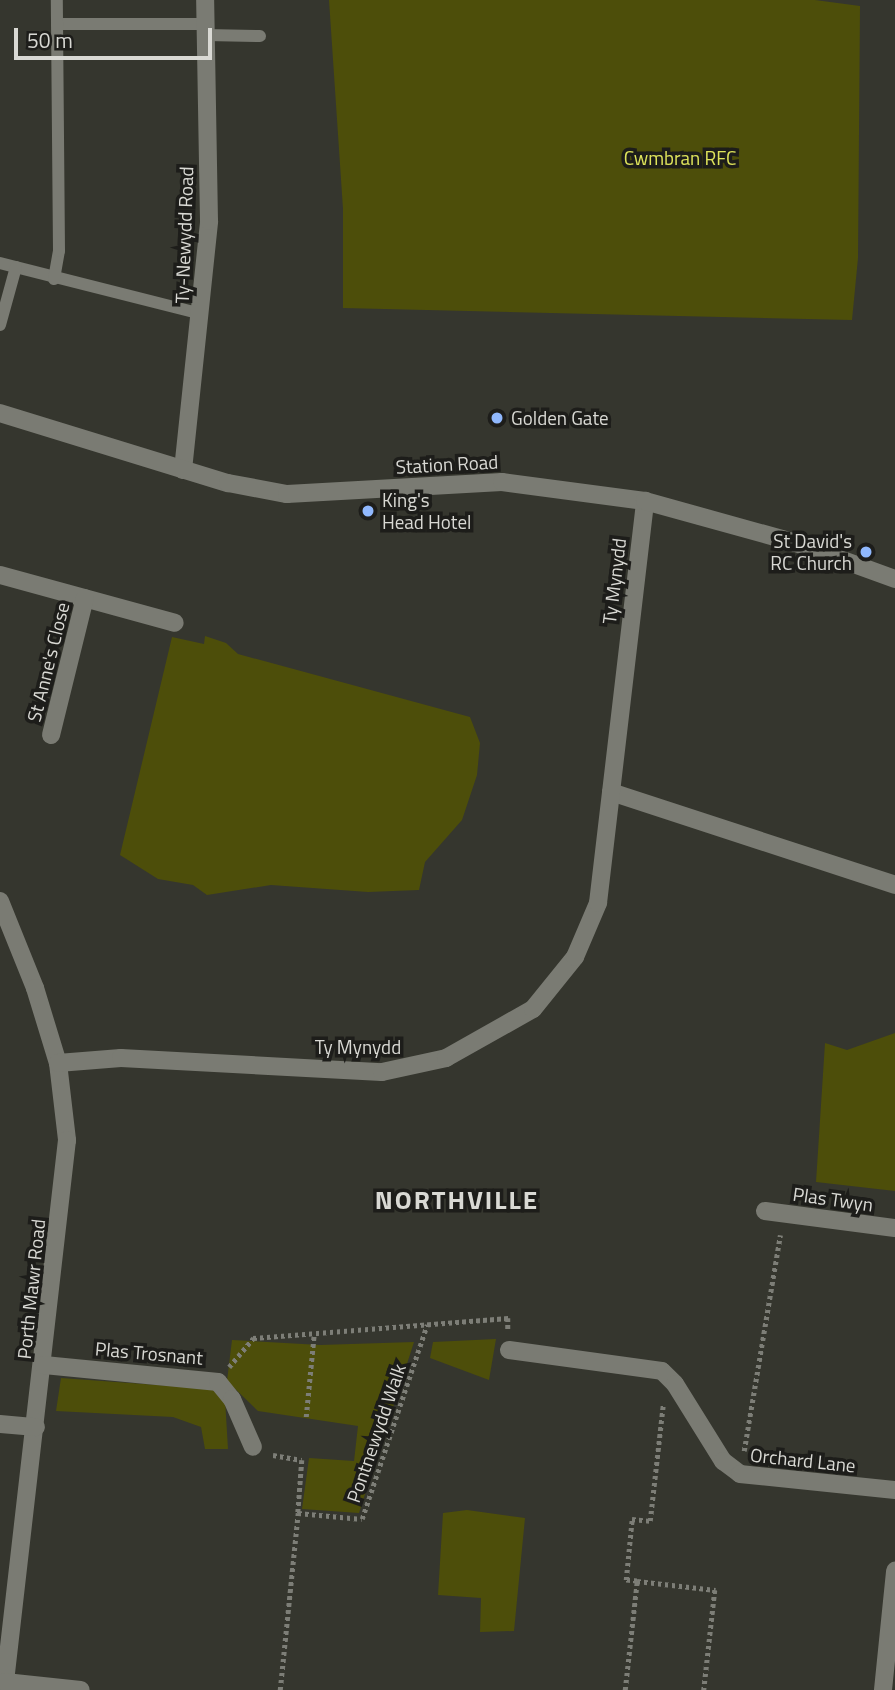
<!DOCTYPE html>
<style>
body{margin:0}
#map{position:relative;width:895px;height:1690px;overflow:hidden;background:#35362e;font-family:"Titillium Web",sans-serif}
div>[style]{position:absolute}
.green>*{inset:0;background:#4d4e0a}
.path>*{height:4.5px;margin-top:-2.25px;transform-origin:0;background:repeating-linear-gradient(90deg,#7d7e77 0 3.5px,transparent 0 7px)}
.lane>*{height:12px;margin:-6px;padding:0 6px;transform-origin:6px;border-radius:6px;background:#7a7b73}
.street>*{height:18px;margin:-9px;padding:0 9px;transform-origin:9px;border-radius:9px;background:#7a7b73}
.secondary>*{height:18px;margin:-9px;padding:0 9px;transform-origin:9px;border-radius:9px;background:#7a7b73}
.dots>*{width:19px;height:19px;translate:-50% -50%;box-sizing:border-box;border:4px solid #1d1d1a;border-radius:50%}
span{translate:-50% -50%;white-space:nowrap;text-align:center;line-height:1.15;-webkit-text-stroke:7px #1d1d1a;paint-order:stroke}
.park-label{font-size:19px;color:#dfe45b}
.street-label{font-size:19px;color:#d9d9d4}
.poi-label{font-size:19px;color:#d9d9d4}
.left{translate:0 -50%;text-align:left}
.right{translate:-100% -50%;text-align:right}
.district-label{font-size:26px;color:#d9d9d4;font-weight:700;letter-spacing:2px}
.scale{position:absolute;left:14px;top:28px;width:198px;height:32px;box-sizing:border-box;border:4px solid #d9d9d4;border-top:0;padding-left:9px;font-size:21px;line-height:24px;white-space:nowrap;color:#d9d9d4;-webkit-text-stroke:5px #1d1d1a;paint-order:stroke}
</style>
<div id="map">
<div class="green">
<i style="clip-path:polygon(329px 0,815px 0,860px 6px,858px 258px,852px 320px,343px 308px,343px 209px)"></i>
<i style="clip-path:polygon(205px 636px,226px 643px,238px 654px,470px 717px,480px 743px,477px 775px,462px 820px,425px 862px,419px 890px,368px 892px,271px 885px,207px 895px,193px 885px,158px 879px,120px 855px,172px 637px,204px 644px)"></i>
<i style="clip-path:polygon(895px 1033px,895px 1191px,816px 1182px,825px 1043px,847px 1050px)"></i>
<i style="clip-path:polygon(496px 1339px,489px 1380px,430px 1358px,433px 1342px)"></i>
<i style="clip-path:polygon(232px 1340px,320px 1345px,414px 1342px,359px 1513px,302px 1509px,309px 1458px,354px 1461px,358px 1426px,258px 1411px,227px 1381px)"></i>
<i style="clip-path:polygon(61px 1378px,212px 1389px,225px 1399px,228px 1449px,205px 1449px,201px 1427px,173px 1417px,56px 1411px)"></i>
<i style="clip-path:polygon(467px 1510px,525px 1518px,514px 1631px,480px 1632px,481px 1598px,438px 1595px,443px 1513px)"></i>
</div>
<div class="path">
<i style="left:229px;top:1367px;width:38px;rotate:-50deg"></i>
<i style="left:253px;top:1338px;width:256px;rotate:-4.5deg"></i>
<i style="left:508px;top:1318px;width:13px;rotate:90deg"></i>
<i style="left:306px;top:1417px;width:83px;rotate:-84.5deg"></i>
<i style="left:744px;top:1451px;width:219px;rotate:-80.5deg"></i>
<i style="left:273px;top:1455px;width:29px;rotate:10deg"></i>
<i style="left:302px;top:1460px;width:53px;rotate:94.3deg"></i>
<i style="left:637px;top:1581px;width:11px;rotate:-175deg"></i>
<i style="left:626px;top:1580px;width:61px;rotate:-84.4deg"></i>
<i style="left:632px;top:1519px;width:18px;rotate:6deg"></i>
<i style="left:650px;top:1521px;width:116px;rotate:-83.6deg"></i>
<i style="left:280px;top:1690px;width:178px;rotate:-84.2deg"></i>
<i style="left:298px;top:1513px;width:64px;rotate:5.4deg"></i>
<i style="left:362px;top:1519px;width:205px;rotate:-71.5deg"></i>
<i style="left:625px;top:1690px;width:110px;rotate:-83.7deg"></i>
<i style="left:637px;top:1581px;width:79px;rotate:6.6deg"></i>
<i style="left:715px;top:1590px;width:101px;rotate:96.3deg"></i>
</div>
<div class="lane">
<i style="left:57px;top:24px;width:149px"></i>
<i style="left:206px;top:35px;width:54px;rotate:1.1deg"></i>
<i style="left:0;top:263px;width:208px;rotate:14.2deg"></i>
<i style="left:54px;top:279px;width:28px;rotate:-80deg"></i>
<i style="left:59px;top:251px;width:251px;rotate:-90.5deg"></i>
<i style="left:0;top:325px;width:60px;rotate:-74.6deg"></i>
</div>
<div class="street">
<i style="left:183px;top:470px;width:250px;rotate:-84deg"></i>
<i style="left:209px;top:221px;width:221px;rotate:-91deg"></i>
<i style="left:0;top:575px;width:181px;rotate:15.3deg"></i>
<i style="left:51px;top:735px;width:141px;rotate:-76.1deg"></i>
<i style="left:611px;top:792px;width:299px;rotate:18.1deg"></i>
<i style="left:0;top:901px;width:94px;rotate:68.1deg"></i>
<i style="left:35px;top:988px;width:78px;rotate:73deg"></i>
<i style="left:58px;top:1063px;width:78px;rotate:83.3deg"></i>
<i style="left:67px;top:1140px;width:554px;rotate:96.53deg"></i>
<i style="left:58px;top:1063px;width:63px;rotate:-4.5deg"></i>
<i style="left:121px;top:1058px;width:261px;rotate:3.1deg"></i>
<i style="left:382px;top:1072px;width:66px;rotate:-12.3deg"></i>
<i style="left:446px;top:1058px;width:100px;rotate:-29.4deg"></i>
<i style="left:533px;top:1009px;width:67px;rotate:-51.1deg"></i>
<i style="left:575px;top:957px;width:59px;rotate:-66.9deg"></i>
<i style="left:598px;top:903px;width:405px;rotate:-83.3deg"></i>
<i style="left:765px;top:1211px;width:131px;rotate:7.5deg"></i>
<i style="left:509px;top:1350px;width:154px;rotate:7.8deg"></i>
<i style="left:662px;top:1371px;width:18px;rotate:45deg"></i>
<i style="left:675px;top:1384px;width:91px;rotate:58.1deg"></i>
<i style="left:723px;top:1461px;width:21px;rotate:37deg"></i>
<i style="left:740px;top:1474px;width:156px;rotate:5.9deg"></i>
<i style="left:44px;top:1365px;width:175px;rotate:5.6deg"></i>
<i style="left:218px;top:1382px;width:22px;rotate:51deg"></i>
<i style="left:232px;top:1399px;width:52px;rotate:66.4deg"></i>
<i style="left:0;top:1424px;width:36px;rotate:5deg"></i>
<i style="left:5px;top:1682px;width:76px;rotate:6deg"></i>
<i style="left:883px;top:1690px;width:120px;rotate:-84.2deg"></i>
</div>
<div class="secondary">
<i style="left:0;top:413px;width:239px;rotate:17.1deg"></i>
<i style="left:228px;top:483px;width:60px;rotate:10.6deg"></i>
<i style="left:287px;top:494px;width:215px;rotate:-3.2deg"></i>
<i style="left:502px;top:482px;width:144px;rotate:7.6deg"></i>
<i style="left:645px;top:501px;width:157px;rotate:15.5deg"></i>
<i style="left:796px;top:543px;width:105px;rotate:20deg"></i>
</div>
<div class="dots">
<i style="left:497px;top:418px;background:#90b8fd"></i>
<i style="left:368px;top:511px;background:#90b8fd"></i>
<i style="left:866px;top:552px;background:#90b8fd"></i>
</div>
<div class="park-label">
<span style="left:680px;top:158px">Cwmbran RFC</span>
</div>
<div class="street-label">
<span style="left:184px;top:235px;rotate:-88deg">Ty-Newydd Road</span>
<span style="left:447px;top:464px;rotate:-3deg">Station Road</span>
<span style="left:614px;top:581px;rotate:-83deg">Ty Mynydd</span>
<span style="left:48px;top:662px;rotate:-76deg">St Anne's Close</span>
<span style="left:358px;top:1047px">Ty Mynydd</span>
<span style="left:833px;top:1199px;rotate:8deg">Plas Twyn</span>
<span style="left:31px;top:1289px;rotate:-84deg">Porth Mawr Road</span>
<span style="left:149px;top:1353px;rotate:5deg">Plas Trosnant</span>
<span style="left:376px;top:1433px;rotate:-71deg">Pontnewydd Walk</span>
<span style="left:803px;top:1460px;rotate:6deg">Orchard Lane</span>
</div>
<div class="poi-label">
<span class="left" style="left:511px;top:418px">Golden Gate</span>
<span class="left" style="left:382px;top:511px">King's<br>Head Hotel</span>
<span class="right" style="left:852px;top:552px">St David's<br>RC Church</span>
</div>
<div class="district-label">
<span style="left:457px;top:1200px">NORTHVILLE</span>
</div>
<div class="scale">50 m</div>
</div>
